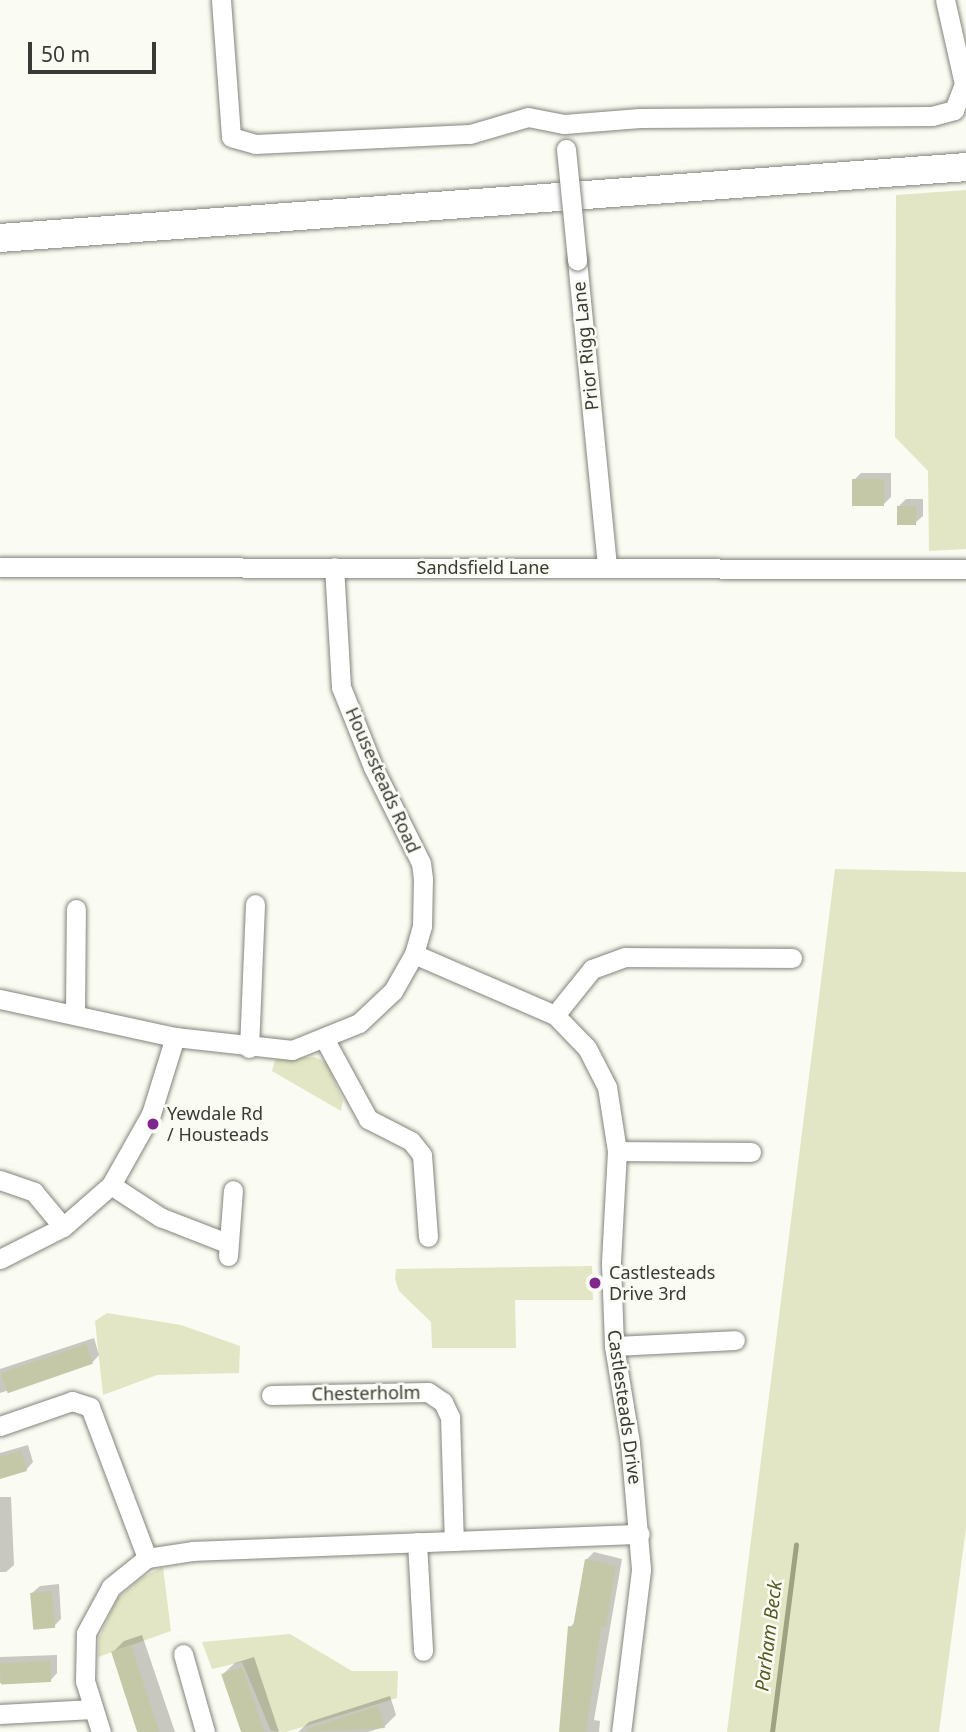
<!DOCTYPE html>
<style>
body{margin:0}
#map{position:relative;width:966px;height:1732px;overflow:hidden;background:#fafbf2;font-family:"Noto Sans",sans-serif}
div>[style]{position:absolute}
.green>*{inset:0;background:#e3e6c4}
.shadow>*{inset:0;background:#0003}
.stream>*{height:5px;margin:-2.5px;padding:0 2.5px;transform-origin:2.5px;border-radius:2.5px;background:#9ea281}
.building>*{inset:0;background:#c5c8a7;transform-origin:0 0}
.roads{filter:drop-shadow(0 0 2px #83847c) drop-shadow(0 0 2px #83847c)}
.minor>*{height:19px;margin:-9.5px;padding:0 9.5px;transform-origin:9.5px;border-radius:9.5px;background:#fff}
.highway>*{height:28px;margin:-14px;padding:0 14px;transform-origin:14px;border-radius:14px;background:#fff}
.bridges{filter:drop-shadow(0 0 2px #83847c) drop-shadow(0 0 2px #83847c)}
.minor-bridge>*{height:19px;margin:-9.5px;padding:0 9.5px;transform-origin:9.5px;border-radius:9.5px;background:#fff}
.dots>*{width:19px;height:19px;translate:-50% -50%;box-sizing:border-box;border:4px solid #fafbf2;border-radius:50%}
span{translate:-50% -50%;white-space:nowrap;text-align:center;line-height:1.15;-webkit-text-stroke:5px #fafbf2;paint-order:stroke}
.street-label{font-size:18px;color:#393a36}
.poi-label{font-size:18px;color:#393a36}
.left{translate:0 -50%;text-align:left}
.water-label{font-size:19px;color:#575a24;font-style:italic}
.scale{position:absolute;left:28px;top:42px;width:128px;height:32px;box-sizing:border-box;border:4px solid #393a36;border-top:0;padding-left:9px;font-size:21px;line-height:24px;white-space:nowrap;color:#393a36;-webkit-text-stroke:5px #fafbf2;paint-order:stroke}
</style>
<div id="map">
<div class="green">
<i style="clip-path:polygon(966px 190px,966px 549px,929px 551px,928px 471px,895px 437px,896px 195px)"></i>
<i style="clip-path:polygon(835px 869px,966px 872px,966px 1528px,939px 1732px,727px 1732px)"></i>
<i style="clip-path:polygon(314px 1057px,326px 1062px,343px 1100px,341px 1111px,272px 1071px,275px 1060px)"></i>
<i style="clip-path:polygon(592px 1266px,593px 1300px,515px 1300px,516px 1348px,432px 1348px,431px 1322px,399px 1291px,395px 1279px,396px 1269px)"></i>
<i style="clip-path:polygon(107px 1313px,181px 1325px,240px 1346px,239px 1373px,157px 1375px,103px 1395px,95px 1321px)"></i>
<i style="clip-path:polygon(163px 1567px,171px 1631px,98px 1657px,99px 1637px,117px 1599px,141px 1578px)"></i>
<i style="clip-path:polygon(290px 1634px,352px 1671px,398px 1671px,397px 1698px,286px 1732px,271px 1731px,242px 1662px,212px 1669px,202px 1642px)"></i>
</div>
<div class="shadow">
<i style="clip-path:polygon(861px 473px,891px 473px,891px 497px,884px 504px,853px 481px)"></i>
<i style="clip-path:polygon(906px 499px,923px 499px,923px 516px,915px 523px,899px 506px)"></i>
<i style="clip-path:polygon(94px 1338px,99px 1355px,92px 1363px,0 1393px,0 1369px)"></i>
<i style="clip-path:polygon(28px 1445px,33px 1462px,26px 1470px,0 1477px,0 1453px)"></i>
<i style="clip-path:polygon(0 1497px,11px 1497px,14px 1565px,6px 1572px,0 1572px)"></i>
<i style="clip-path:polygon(594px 1552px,622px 1559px,594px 1720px,600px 1721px,599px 1732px,560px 1732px,570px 1627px,576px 1621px,586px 1560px)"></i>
<i style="clip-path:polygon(59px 1584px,61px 1619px,54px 1626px,32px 1593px,40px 1586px)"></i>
<i style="clip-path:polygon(142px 1635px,175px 1732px,140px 1732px,113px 1652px,124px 1641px)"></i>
<i style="clip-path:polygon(57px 1655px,57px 1673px,50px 1681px,0 1683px,0 1657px)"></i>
<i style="clip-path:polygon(254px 1657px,279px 1732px,243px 1732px,223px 1674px,235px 1663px)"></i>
<i style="clip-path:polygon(390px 1696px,396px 1715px,384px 1727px,368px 1732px,298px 1732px,309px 1722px)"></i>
</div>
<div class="stream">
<i style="left:772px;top:1732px;width:189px;rotate:-82.7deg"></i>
</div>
<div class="building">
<i style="left:884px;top:479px;width:27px;height:32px;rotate:90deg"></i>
<i style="left:897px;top:506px;width:19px;height:19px"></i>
<i style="left:86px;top:1344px;width:21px;height:90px;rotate:71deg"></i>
<i style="clip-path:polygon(21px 1451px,27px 1471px,0 1479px,0 1457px)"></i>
<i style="clip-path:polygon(585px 1559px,616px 1566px,606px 1627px,601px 1627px,586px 1732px,559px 1732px,568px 1626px,573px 1627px)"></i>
<i style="left:52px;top:1591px;width:37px;height:22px;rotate:85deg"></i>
<i style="left:131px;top:1645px;width:92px;height:21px;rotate:72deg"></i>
<i style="left:50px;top:1661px;width:21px;height:50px;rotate:87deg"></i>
<i style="left:242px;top:1667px;width:69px;height:22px;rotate:71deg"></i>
<i style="clip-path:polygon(378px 1706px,385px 1728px,307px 1732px,307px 1729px)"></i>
</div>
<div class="roads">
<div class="minor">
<i style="left:221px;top:0;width:137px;rotate:85.8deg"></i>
<i style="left:231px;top:137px;width:25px;rotate:16deg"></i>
<i style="left:255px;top:144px;width:215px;rotate:-2.7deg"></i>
<i style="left:470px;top:134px;width:60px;rotate:-16.3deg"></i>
<i style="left:528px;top:117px;width:37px;rotate:11deg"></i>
<i style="left:564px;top:124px;width:76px;rotate:-4.5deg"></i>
<i style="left:640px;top:118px;width:292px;rotate:-0.4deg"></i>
<i style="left:932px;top:116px;width:23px;rotate:-15deg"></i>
<i style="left:954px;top:110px;width:28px;rotate:-69deg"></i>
<i style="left:964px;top:84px;width:86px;rotate:-102.7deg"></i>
<i style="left:577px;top:260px;width:309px;rotate:84.4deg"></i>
<i style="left:0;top:567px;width:966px;rotate:0.12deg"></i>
<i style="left:414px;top:954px;width:154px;rotate:23.4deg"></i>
<i style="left:555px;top:1015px;width:46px;rotate:45.9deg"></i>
<i style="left:587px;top:1048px;width:44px;rotate:62.9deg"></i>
<i style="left:607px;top:1087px;width:65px;rotate:81.1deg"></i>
<i style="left:617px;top:1151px;width:112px;rotate:93.1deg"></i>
<i style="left:611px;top:1263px;width:83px;rotate:87.9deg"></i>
<i style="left:614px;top:1346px;width:98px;rotate:80.6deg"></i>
<i style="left:630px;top:1443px;width:127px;rotate:85deg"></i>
<i style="left:641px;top:1570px;width:163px;rotate:97deg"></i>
<i style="left:0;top:999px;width:179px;rotate:12.3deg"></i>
<i style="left:175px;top:1037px;width:118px;rotate:6.3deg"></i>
<i style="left:292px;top:1050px;width:72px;rotate:-21.9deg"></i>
<i style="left:359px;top:1023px;width:47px;rotate:-43.3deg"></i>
<i style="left:393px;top:991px;width:43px;rotate:-60.4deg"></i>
<i style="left:414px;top:954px;width:29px;rotate:-74deg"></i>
<i style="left:422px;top:926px;width:47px;rotate:-88.8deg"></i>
<i style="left:423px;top:879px;width:16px;rotate:-97deg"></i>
<i style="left:421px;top:863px;width:107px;rotate:-116.6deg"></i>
<i style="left:373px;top:767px;width:86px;rotate:-111.8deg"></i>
<i style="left:341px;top:687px;width:120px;rotate:-93.3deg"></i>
<i style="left:75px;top:1014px;width:105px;rotate:-89.5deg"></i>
<i style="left:555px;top:1015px;width:59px;rotate:-51.2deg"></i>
<i style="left:592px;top:969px;width:35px;rotate:-20deg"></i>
<i style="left:625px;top:957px;width:167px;rotate:0.3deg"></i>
<i style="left:325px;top:1040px;width:90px;rotate:61.4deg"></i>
<i style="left:368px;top:1119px;width:48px;rotate:27.1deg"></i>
<i style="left:411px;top:1141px;width:18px;rotate:52deg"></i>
<i style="left:422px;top:1155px;width:82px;rotate:85.8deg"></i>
<i style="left:249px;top:1048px;width:144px;rotate:-87.6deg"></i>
<i style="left:617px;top:1151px;width:134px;rotate:0.4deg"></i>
<i style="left:0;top:1180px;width:36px;rotate:19deg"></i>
<i style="left:34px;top:1192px;width:45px;rotate:50.4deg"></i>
<i style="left:111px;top:1185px;width:59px;rotate:33.1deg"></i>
<i style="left:160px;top:1217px;width:72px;rotate:21.2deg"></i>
<i style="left:228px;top:1256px;width:66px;rotate:-85.7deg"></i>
<i style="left:0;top:1259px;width:71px;rotate:-26.9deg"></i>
<i style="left:63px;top:1227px;width:64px;rotate:-41.2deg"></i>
<i style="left:111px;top:1185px;width:81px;rotate:-60.6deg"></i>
<i style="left:151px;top:1114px;width:81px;rotate:-72.7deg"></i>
<i style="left:614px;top:1346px;width:121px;rotate:-2.8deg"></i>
<i style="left:271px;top:1395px;width:157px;rotate:-1.1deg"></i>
<i style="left:428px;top:1392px;width:18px;rotate:34deg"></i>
<i style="left:443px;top:1402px;width:17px;rotate:65deg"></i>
<i style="left:450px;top:1417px;width:124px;rotate:88.2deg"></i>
<i style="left:0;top:1426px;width:76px;rotate:-19.1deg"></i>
<i style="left:72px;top:1401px;width:19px;rotate:18deg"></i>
<i style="left:90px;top:1407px;width:161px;rotate:69.3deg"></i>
<i style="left:417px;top:1542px;width:109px;rotate:86.8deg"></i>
<i style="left:183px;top:1654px;width:81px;rotate:74.2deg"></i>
<i style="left:0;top:1714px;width:93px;rotate:-3.1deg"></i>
<i style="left:101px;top:1732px;width:53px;rotate:-107.4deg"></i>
<i style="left:85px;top:1681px;width:48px;rotate:-88.8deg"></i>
<i style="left:86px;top:1633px;width:52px;rotate:-61.5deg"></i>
<i style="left:111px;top:1587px;width:46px;rotate:-38.9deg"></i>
<i style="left:147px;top:1558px;width:47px;rotate:-8.7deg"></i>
<i style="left:193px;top:1551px;width:447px;rotate:-2.2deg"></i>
</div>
<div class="highway">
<i style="left:0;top:238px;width:969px;rotate:-4.2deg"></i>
</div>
</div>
<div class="bridges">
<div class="minor-bridge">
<i style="left:566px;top:149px;width:112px;rotate:84.3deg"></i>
</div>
</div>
<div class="dots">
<i style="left:153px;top:1124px;background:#832590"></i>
<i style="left:595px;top:1283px;background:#832590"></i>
</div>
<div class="street-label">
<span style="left:585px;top:346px;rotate:-96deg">Prior Rigg Lane</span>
<span style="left:483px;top:567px">Sandsfield Lane</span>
<span style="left:383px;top:780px;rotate:66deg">Housesteads Road</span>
<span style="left:366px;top:1393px;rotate:-1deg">Chesterholm</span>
<span style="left:625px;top:1407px;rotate:82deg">Castlesteads Drive</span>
</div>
<div class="poi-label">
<span class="left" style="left:167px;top:1124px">Yewdale Rd<br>/ Housteads</span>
<span class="left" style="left:609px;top:1283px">Castlesteads<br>Drive 3rd</span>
</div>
<div class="water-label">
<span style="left:769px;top:1636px;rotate:-83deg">Parham Beck</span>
</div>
<div class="scale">50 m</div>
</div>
